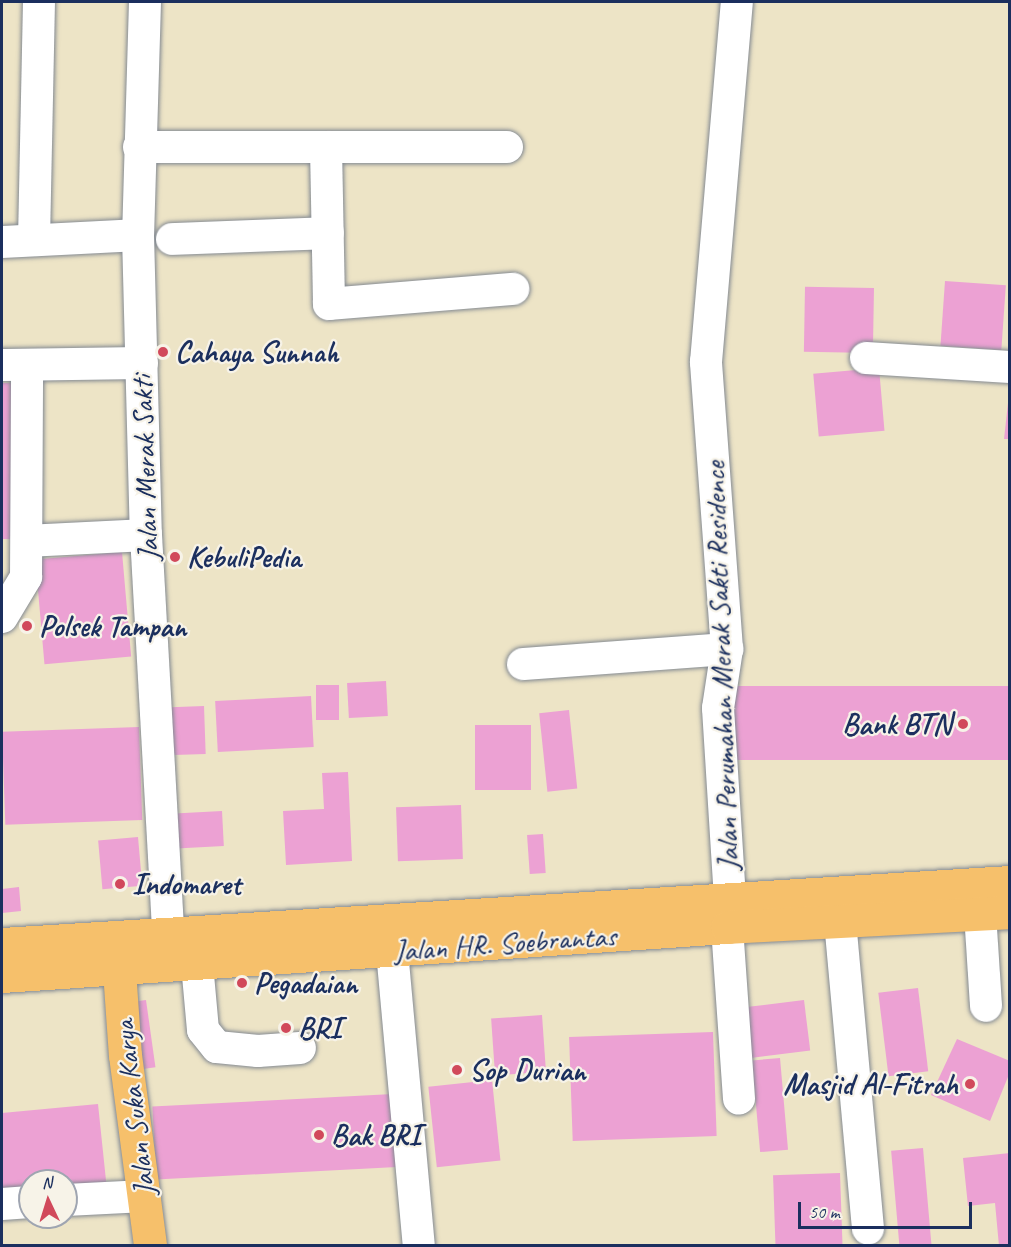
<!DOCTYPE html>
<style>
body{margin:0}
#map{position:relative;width:1011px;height:1247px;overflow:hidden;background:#ede4c6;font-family:Caveat,sans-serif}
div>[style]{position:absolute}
.building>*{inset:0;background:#eca1d3;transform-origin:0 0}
.roads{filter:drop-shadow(0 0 2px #848a92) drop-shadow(0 0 2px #848a92)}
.minor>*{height:32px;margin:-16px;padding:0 16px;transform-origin:16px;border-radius:16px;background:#fff}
.major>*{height:33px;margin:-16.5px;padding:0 16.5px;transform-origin:16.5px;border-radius:16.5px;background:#f6c06b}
.dots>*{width:16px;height:16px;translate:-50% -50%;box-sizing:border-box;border:3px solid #f7f3e8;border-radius:50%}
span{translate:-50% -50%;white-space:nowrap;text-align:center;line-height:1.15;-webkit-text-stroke:4.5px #f7f3e8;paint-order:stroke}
.poi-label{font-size:30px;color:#1b2f5e;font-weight:700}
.left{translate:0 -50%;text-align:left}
.right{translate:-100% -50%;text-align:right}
.street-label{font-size:30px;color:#1b2f5e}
.frame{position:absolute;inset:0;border:3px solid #1b2f5e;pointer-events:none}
.north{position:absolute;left:18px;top:1169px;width:60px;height:60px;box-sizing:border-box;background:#f7f3e8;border:2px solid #9fa5b1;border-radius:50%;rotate:356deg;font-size:16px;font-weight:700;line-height:24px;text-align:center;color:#1b2f5e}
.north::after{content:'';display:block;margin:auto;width:21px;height:27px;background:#d1495b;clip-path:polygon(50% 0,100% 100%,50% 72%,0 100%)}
.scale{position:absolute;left:798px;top:1202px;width:174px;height:27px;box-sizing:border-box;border:3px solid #1b2f5e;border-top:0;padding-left:8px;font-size:18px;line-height:21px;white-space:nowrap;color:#1b2f5e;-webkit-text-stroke:4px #f7f3e8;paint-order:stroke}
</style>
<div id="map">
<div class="building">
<i style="left:945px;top:281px;width:61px;height:65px;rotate:4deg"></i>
<i style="left:874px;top:288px;width:65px;height:69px;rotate:91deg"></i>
<i style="left:879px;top:368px;width:63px;height:66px;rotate:85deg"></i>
<i style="left:2px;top:383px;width:16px;height:156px"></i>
<i style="clip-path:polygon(1008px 403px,1010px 404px,1010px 439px,1004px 439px)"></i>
<i style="left:122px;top:552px;width:105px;height:87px;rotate:85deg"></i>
<i style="left:386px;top:681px;width:35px;height:39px;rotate:87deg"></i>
<i style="left:339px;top:685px;width:35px;height:23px;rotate:90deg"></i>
<i style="left:1010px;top:686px;width:74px;height:287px;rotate:90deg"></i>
<i style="left:311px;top:696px;width:51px;height:96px;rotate:87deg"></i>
<i style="left:204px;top:706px;width:48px;height:40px;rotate:88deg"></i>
<i style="left:569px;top:710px;width:79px;height:30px;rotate:84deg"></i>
<i style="left:475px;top:725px;width:56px;height:65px"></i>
<i style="left:139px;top:727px;width:93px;height:137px;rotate:88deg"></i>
<i style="clip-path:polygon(348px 772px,352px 861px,286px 865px,283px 811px,324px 809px,322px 773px)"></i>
<i style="left:461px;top:805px;width:54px;height:65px;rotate:88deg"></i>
<i style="left:222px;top:811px;width:35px;height:57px;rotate:87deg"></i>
<i style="left:543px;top:834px;width:39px;height:16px;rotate:86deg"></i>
<i style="left:138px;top:837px;width:49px;height:40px;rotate:85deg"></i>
<i style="clip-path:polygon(19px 887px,21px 911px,2px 913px,2px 889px)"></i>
<i style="left:918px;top:988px;width:84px;height:40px;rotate:83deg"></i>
<i style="left:146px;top:1000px;width:68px;height:20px;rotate:82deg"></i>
<i style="left:804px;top:1000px;width:51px;height:60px;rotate:83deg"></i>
<i style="left:542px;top:1015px;width:57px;height:51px;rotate:86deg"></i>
<i style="left:713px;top:1032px;width:104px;height:144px;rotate:88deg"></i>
<i style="clip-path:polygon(957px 1039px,1010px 1061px,1010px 1072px,990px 1121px,931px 1095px)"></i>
<i style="left:780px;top:1058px;width:92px;height:28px;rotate:85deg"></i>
<i style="left:492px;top:1080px;width:81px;height:64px;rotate:84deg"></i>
<i style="left:393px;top:1094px;width:73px;height:241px;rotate:87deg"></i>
<i style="clip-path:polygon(98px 1104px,107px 1190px,66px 1194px,66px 1181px,30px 1181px,30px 1197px,2px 1200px,2px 1113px)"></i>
<i style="left:923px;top:1148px;width:98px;height:32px;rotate:85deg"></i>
<i style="clip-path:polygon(1010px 1153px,1010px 1246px,999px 1246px,995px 1203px,968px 1206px,963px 1158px)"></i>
<i style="left:840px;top:1173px;width:72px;height:67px;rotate:88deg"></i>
</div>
<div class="roads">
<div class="minor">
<i style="left:145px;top:2px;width:233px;rotate:91.7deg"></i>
<i style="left:138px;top:235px;width:300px;rotate:88.5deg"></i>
<i style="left:146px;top:535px;width:400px;rotate:86.8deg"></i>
<i style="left:139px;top:147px;width:368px"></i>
<i style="left:326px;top:147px;width:157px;rotate:88.9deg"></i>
<i style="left:329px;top:304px;width:185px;rotate:-4.7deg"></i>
<i style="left:172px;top:239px;width:156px;rotate:-2.2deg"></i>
<i style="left:34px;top:240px;width:238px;rotate:-88.8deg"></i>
<i style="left:2px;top:242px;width:136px;rotate:-2.9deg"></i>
<i style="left:866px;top:358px;width:144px;rotate:3.6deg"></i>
<i style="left:2px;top:365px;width:140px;rotate:-0.8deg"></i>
<i style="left:27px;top:541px;width:119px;rotate:-2.9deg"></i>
<i style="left:2px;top:617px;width:47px;rotate:-59deg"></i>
<i style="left:26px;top:577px;width:212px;rotate:-89.7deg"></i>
<i style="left:523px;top:664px;width:205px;rotate:-4.2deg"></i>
<i style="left:730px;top:899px;width:191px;rotate:-93.6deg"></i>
<i style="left:718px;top:708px;width:60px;rotate:-81.3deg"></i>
<i style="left:727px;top:649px;width:288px;rotate:-94.2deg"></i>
<i style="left:706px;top:362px;width:361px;rotate:-85.1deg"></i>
<i style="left:980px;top:913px;width:93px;rotate:86.3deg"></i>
<i style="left:840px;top:921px;width:309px;rotate:84.8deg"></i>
<i style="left:727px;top:927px;width:172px;rotate:86deg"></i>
<i style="left:392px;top:951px;width:296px;rotate:84.8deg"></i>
<i style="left:197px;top:964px;width:66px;rotate:84.8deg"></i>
<i style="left:203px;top:1030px;width:22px;rotate:51deg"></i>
<i style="left:217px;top:1047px;width:41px;rotate:5.6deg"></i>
<i style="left:258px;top:1051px;width:42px;rotate:-4.1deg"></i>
<i style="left:66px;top:1200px;width:79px;rotate:-2.9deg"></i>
<i style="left:2px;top:1204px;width:28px;rotate:-4deg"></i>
</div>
<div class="major">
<i style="left:2px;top:944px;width:1010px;rotate:-3.52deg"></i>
<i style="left:119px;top:970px;width:85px;rotate:86deg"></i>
<i style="left:125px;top:1055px;width:193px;rotate:82.5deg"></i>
<i style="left:2px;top:976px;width:727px;rotate:-3.87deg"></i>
<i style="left:727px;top:927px;width:283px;rotate:-3deg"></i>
</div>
</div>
<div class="dots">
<i style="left:163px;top:352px;background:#d1495b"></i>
<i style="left:175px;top:557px;background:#d1495b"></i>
<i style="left:27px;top:626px;background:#d1495b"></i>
<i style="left:963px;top:724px;background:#d1495b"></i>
<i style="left:120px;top:884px;background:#d1495b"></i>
<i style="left:242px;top:983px;background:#d1495b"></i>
<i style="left:286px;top:1028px;background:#d1495b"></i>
<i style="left:457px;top:1070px;background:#d1495b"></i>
<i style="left:970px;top:1084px;background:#d1495b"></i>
<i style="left:319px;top:1135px;background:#d1495b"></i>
</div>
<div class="poi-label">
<span class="left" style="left:175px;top:352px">Cahaya Sunnah</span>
<span class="left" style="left:187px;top:557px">KebuliPedia</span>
<span class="left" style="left:39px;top:626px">Polsek Tampan</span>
<span class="right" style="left:951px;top:724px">Bank BTN</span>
<span class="left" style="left:132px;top:884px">Indomaret</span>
<span class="left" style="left:254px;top:983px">Pegadaian</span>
<span class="left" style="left:298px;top:1028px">BRI</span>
<span class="left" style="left:469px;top:1070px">Sop Durian</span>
<span class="right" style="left:958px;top:1084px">Masjid Al-Fitrah</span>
<span class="left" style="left:331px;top:1135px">Bak BRI</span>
</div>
<div class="street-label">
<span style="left:145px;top:468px;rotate:-92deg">Jalan Merak Sakti</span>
<span style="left:721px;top:666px;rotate:-92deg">Jalan Perumahan Merak Sakti Residence</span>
<span style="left:505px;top:943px;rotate:-4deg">Jalan HR. Soebrantas</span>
<span style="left:134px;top:1108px;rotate:-97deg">Jalan Suka Karya</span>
</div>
<div class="frame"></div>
<div class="north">N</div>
<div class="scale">50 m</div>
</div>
